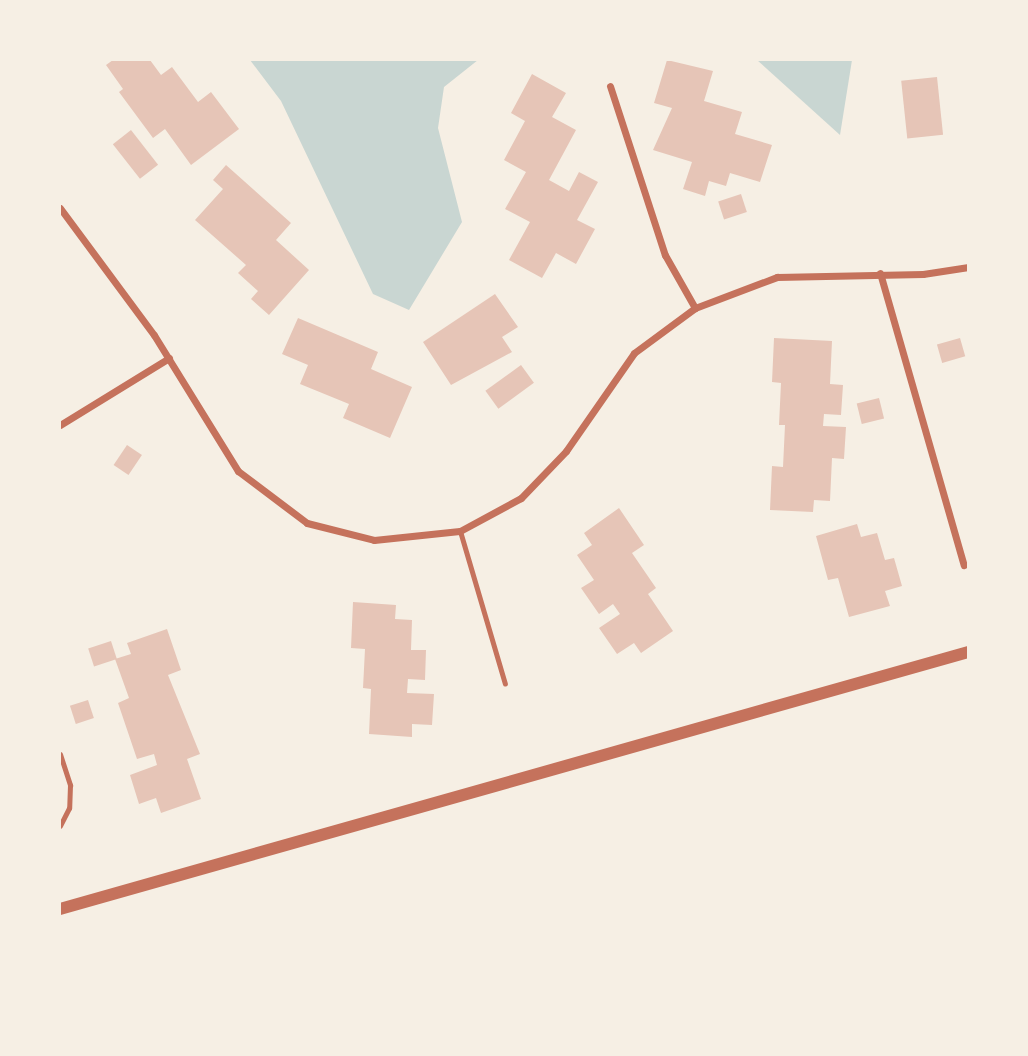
<!DOCTYPE html>
<style>
body{margin:0}
#map{position:relative;width:1028px;height:1056px;overflow:hidden;background:#f6efe4;font-family:Arial,sans-serif}
div>[style]{position:absolute}
.water>*{inset:0;background:#c9d6d2}
.building>*{inset:0;background:#e6c5b7;transform-origin:0 0}
.service>*{height:5px;margin:-2.5px;padding:0 2.5px;transform-origin:2.5px;border-radius:2.5px;background:#c5725c}
.minor>*{height:7px;margin:-3.5px;padding:0 3.5px;transform-origin:3.5px;border-radius:3.5px;background:#c5725c}
.tertiary>*{height:12px;margin:-6px;padding:0 6px;transform-origin:6px;border-radius:6px;background:#c5725c}
span{translate:-50% -50%;white-space:nowrap;text-align:center;line-height:1.15;-webkit-text-stroke:6px #f6efe4;paint-order:stroke}
.frame{position:absolute;inset:0;border:61px solid #f6efe4;pointer-events:none}
</style>
<div id="map">
<div class="water">
<i style="clip-path:polygon(250px 60px,478px 60px,444px 87px,438px 128px,462px 222px,409px 310px,373px 294px,281px 101px)"></i>
<i style="clip-path:polygon(757px 60px,852px 60px,840px 135px)"></i>
</div>
<div class="building">
<i style="clip-path:polygon(113px 60px,150px 60px,161px 75px,172px 67px,198px 102px,211px 92px,239px 129px,191px 165px,165px 129px,153px 138px,119px 92px,123px 89px,106px 65px)"></i>
<i style="clip-path:polygon(667px 60px,713px 71px,704px 101px,742px 112px,735px 134px,772px 145px,760px 182px,730px 173px,726px 186px,709px 181px,705px 196px,683px 189px,692px 162px,653px 150px,672px 108px,654px 103px)"></i>
<i style="clip-path:polygon(532px 74px,566px 93px,552px 117px,576px 130px,549px 180px,569px 191px,579px 172px,598px 182px,577px 220px,595px 229px,576px 264px,556px 253px,542px 278px,509px 260px,530px 222px,505px 209px,526px 172px,504px 160px,525px 121px,511px 113px)"></i>
<i style="left:937px;top:77px;width:58px;height:36px;rotate:84deg"></i>
<i style="left:131px;top:130px;width:44px;height:23px;rotate:52deg"></i>
<i style="clip-path:polygon(226px 165px,291px 223px,276px 240px,309px 270px,269px 315px,251px 299px,258px 291px,238px 273px,246px 265px,195px 220px,223px 189px,213px 180px)"></i>
<i style="left:741px;top:194px;width:19px;height:24px;rotate:72deg"></i>
<i style="clip-path:polygon(495px 294px,518px 327px,502px 337px,512px 352px,451px 385px,423px 342px)"></i>
<i style="clip-path:polygon(298px 318px,378px 352px,371px 369px,412px 387px,390px 438px,343px 418px,349px 404px,300px 384px,308px 365px,282px 354px)"></i>
<i style="clip-path:polygon(774px 338px,832px 341px,830px 384px,843px 385px,841px 415px,824px 414px,823px 426px,846px 427px,844px 459px,832px 458px,830px 501px,814px 500px,813px 512px,770px 510px,772px 466px,783px 467px,785px 425px,779px 425px,781px 383px,772px 382px)"></i>
<i style="left:960px;top:338px;width:19px;height:24px;rotate:74deg"></i>
<i style="left:521px;top:365px;width:22px;height:44px;rotate:54deg"></i>
<i style="left:879px;top:398px;width:21px;height:23px;rotate:76deg"></i>
<i style="left:127px;top:445px;width:18px;height:24px;rotate:34deg"></i>
<i style="clip-path:polygon(619px 508px,644px 545px,632px 553px,656px 588px,648px 594px,673px 631px,641px 653px,634px 643px,617px 654px,599px 628px,620px 614px,613px 604px,599px 614px,581px 588px,594px 580px,577px 555px,592px 545px,584px 533px)"></i>
<i style="clip-path:polygon(857px 524px,861px 537px,877px 533px,885px 560px,894px 558px,902px 586px,885px 591px,890px 606px,849px 617px,838px 578px,828px 580px,816px 536px)"></i>
<i style="clip-path:polygon(353px 602px,396px 605px,395px 619px,412px 620px,411px 650px,426px 650px,425px 680px,408px 679px,407px 693px,434px 694px,432px 725px,412px 724px,412px 737px,369px 734px,371px 689px,363px 688px,365px 649px,351px 648px)"></i>
<i style="clip-path:polygon(167px 629px,181px 670px,168px 675px,200px 754px,187px 759px,201px 799px,161px 813px,156px 798px,139px 804px,130px 775px,157px 765px,154px 754px,137px 759px,118px 703px,129px 698px,115px 659px,131px 654px,127px 643px)"></i>
<i style="left:111px;top:641px;width:19px;height:24px;rotate:72deg"></i>
<i style="left:88px;top:700px;width:19px;height:19px;rotate:72deg"></i>
</div>
<div class="service">
<i style="left:460px;top:531px;width:159px;rotate:73.6deg"></i>
<i style="left:60px;top:754px;width:33px;rotate:72deg"></i>
<i style="left:70px;top:785px;width:23px;rotate:92deg"></i>
<i style="left:69px;top:808px;width:20px;rotate:117deg"></i>
</div>
<div class="minor">
<i style="left:610px;top:86px;width:178px;rotate:72deg"></i>
<i style="left:665px;top:255px;width:61px;rotate:60.5deg"></i>
<i style="left:60px;top:208px;width:158px;rotate:53.5deg"></i>
<i style="left:154px;top:335px;width:160px;rotate:58.3deg"></i>
<i style="left:238px;top:471px;width:86px;rotate:37deg"></i>
<i style="left:307px;top:523px;width:69px;rotate:14.2deg"></i>
<i style="left:374px;top:540px;width:86px;rotate:-6deg"></i>
<i style="left:460px;top:531px;width:69px;rotate:-28.4deg"></i>
<i style="left:521px;top:498px;width:65px;rotate:-46.2deg"></i>
<i style="left:566px;top:451px;width:119px;rotate:-55.2deg"></i>
<i style="left:634px;top:353px;width:76px;rotate:-36.4deg"></i>
<i style="left:695px;top:308px;width:88px;rotate:-20.7deg"></i>
<i style="left:777px;top:277px;width:146px;rotate:-1.2deg"></i>
<i style="left:923px;top:274px;width:46px;rotate:-8.8deg"></i>
<i style="left:880px;top:273px;width:304px;rotate:74deg"></i>
<i style="left:60px;top:425px;width:128px;rotate:-31.6deg"></i>
</div>
<div class="tertiary">
<i style="left:60px;top:909px;width:944px;rotate:-15.8deg"></i>
</div>
<div class="frame"></div>
</div>
